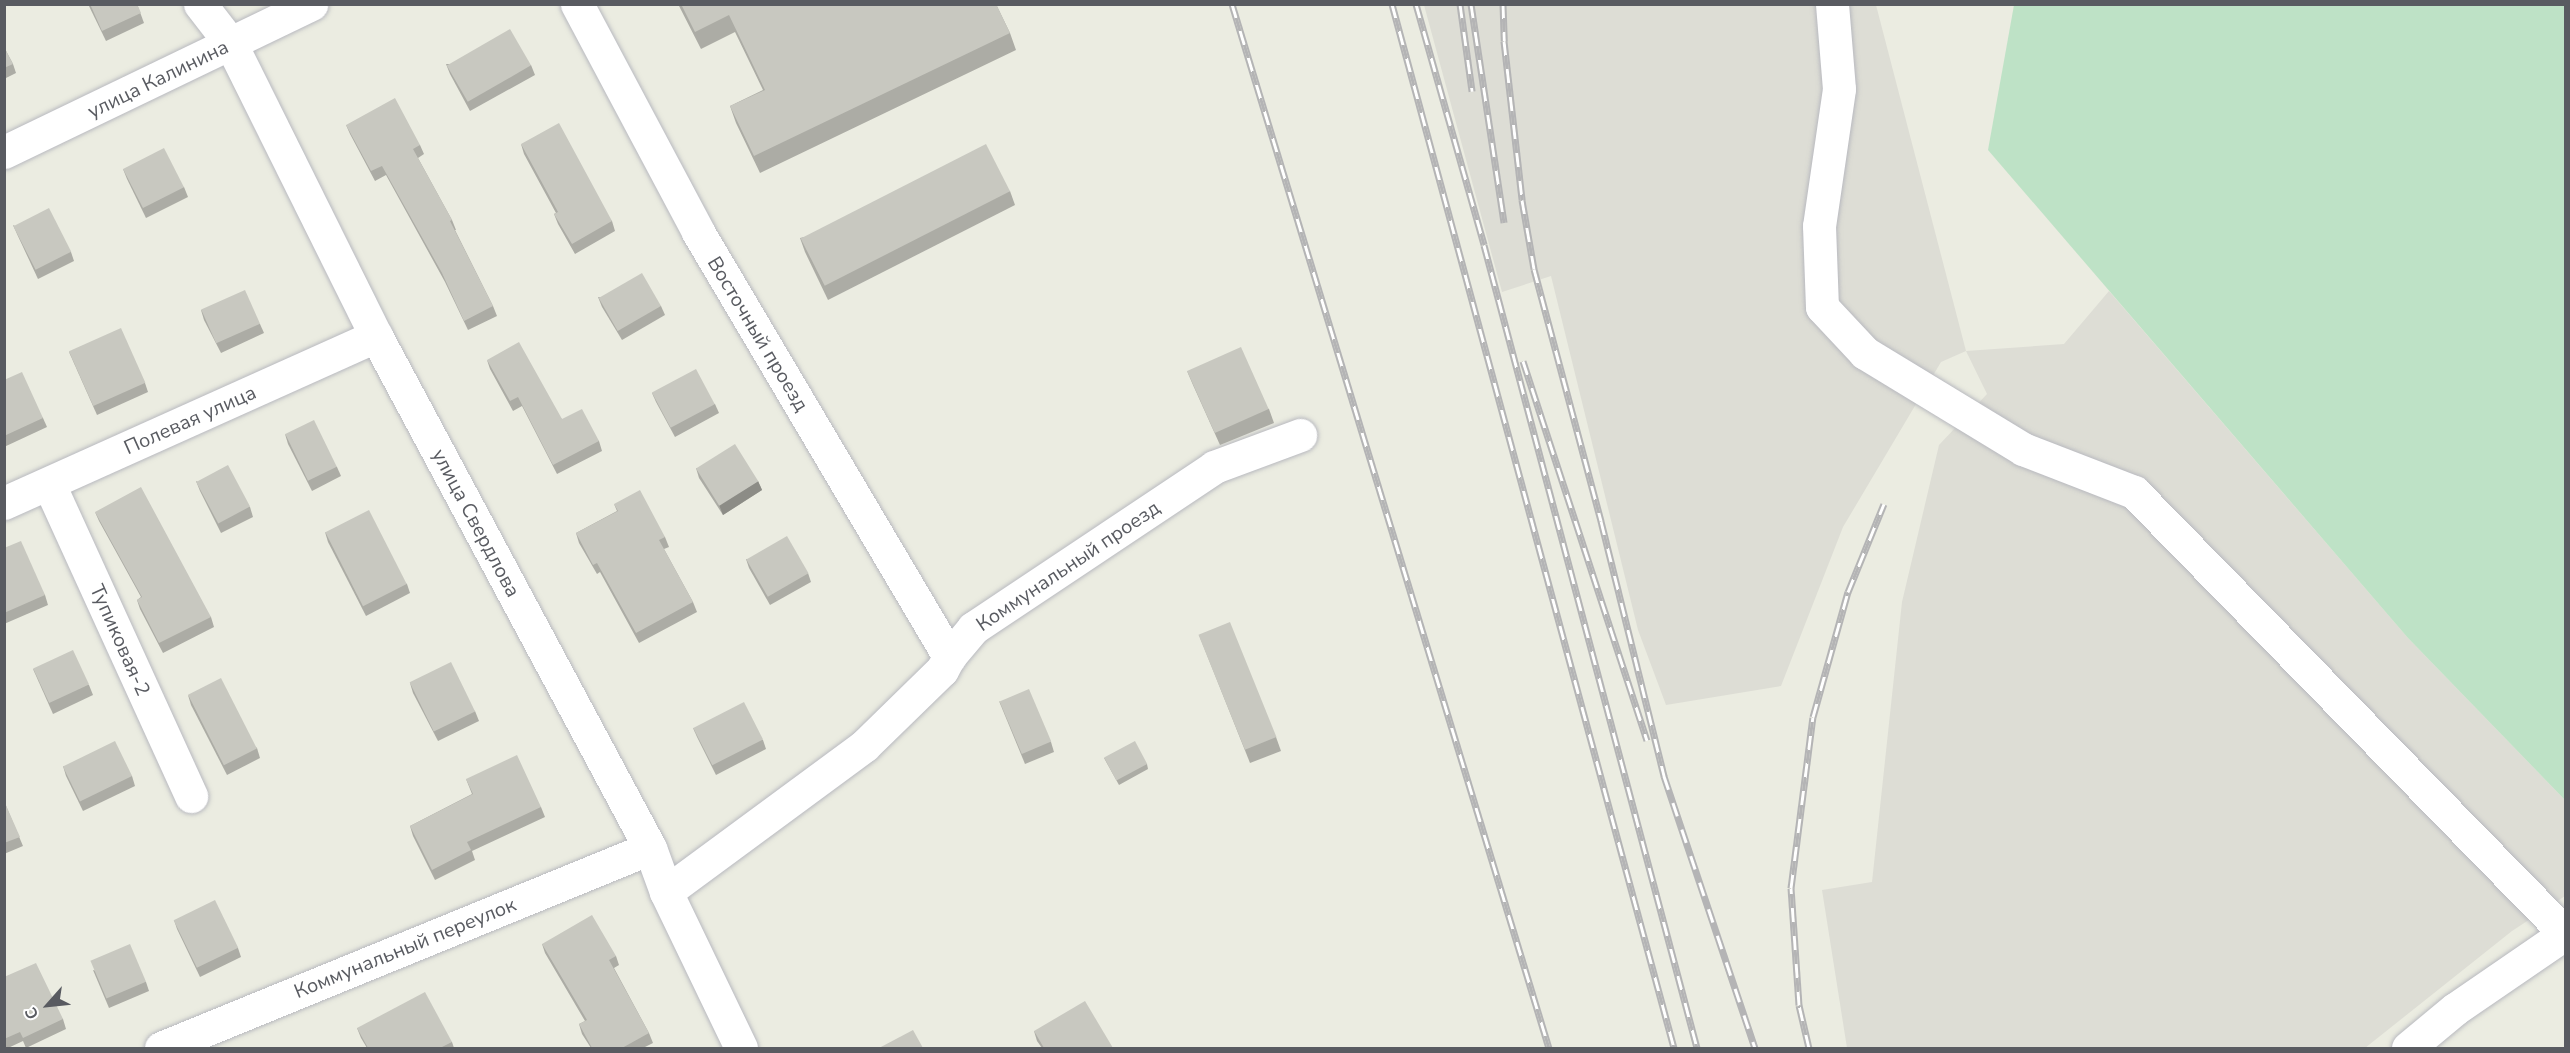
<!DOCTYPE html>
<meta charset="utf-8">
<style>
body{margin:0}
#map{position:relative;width:2570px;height:1053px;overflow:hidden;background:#ebece1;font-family:"Nunito Sans",sans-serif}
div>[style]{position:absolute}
.industrial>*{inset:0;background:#ddddd5}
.green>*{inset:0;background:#bee2c6}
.roads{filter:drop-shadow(0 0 2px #b8b9bf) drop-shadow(0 0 2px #b8b9bf)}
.minor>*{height:33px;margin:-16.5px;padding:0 16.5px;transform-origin:16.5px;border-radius:16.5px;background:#fff}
.rail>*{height:7px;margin-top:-3.5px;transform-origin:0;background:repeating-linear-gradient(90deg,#fff 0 14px,#b4b4b5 0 28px);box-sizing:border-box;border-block:2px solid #b4b4b5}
.wall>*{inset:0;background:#acaca5}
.shaded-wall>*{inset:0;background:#8c8c86}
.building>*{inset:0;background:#c8c8c0;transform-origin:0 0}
span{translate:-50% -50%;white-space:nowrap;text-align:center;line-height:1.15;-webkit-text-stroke:4.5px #fff;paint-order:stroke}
.street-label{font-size:20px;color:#595b61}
.frame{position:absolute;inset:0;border:6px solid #595b61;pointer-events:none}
.north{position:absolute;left:18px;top:975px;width:60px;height:60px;-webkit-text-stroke:4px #fff;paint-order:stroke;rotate:243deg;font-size:16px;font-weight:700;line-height:24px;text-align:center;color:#595b61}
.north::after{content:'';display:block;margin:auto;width:21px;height:27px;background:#595b61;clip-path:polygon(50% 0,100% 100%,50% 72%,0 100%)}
</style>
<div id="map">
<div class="industrial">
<i style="clip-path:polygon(1424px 5px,1876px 5px,1966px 351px,2064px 344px,2109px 291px,2408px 638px,2565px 800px,2565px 896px,2512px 931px,2365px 1048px,1847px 1048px,1822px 890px,1872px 882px,1902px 602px,1939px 445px,1987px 394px,1966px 351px,1941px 362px,1843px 527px,1781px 686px,1666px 705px,1638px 630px,1551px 276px,1502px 292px)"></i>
</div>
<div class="green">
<i style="clip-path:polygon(2014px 5px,2565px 5px,2565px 800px,2408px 638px,1988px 150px)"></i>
</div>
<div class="roads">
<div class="minor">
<i style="left:200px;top:4px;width:51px;rotate:52.2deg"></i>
<i style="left:231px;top:44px;width:326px;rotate:63.6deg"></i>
<i style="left:376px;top:336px;width:581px;rotate:61.85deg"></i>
<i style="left:650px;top:848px;width:47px;rotate:70deg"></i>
<i style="left:666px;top:892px;width:173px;rotate:64.3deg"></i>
<i style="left:577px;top:4px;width:258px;rotate:62deg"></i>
<i style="left:698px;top:232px;width:494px;rotate:59.4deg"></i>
<i style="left:1832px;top:4px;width:85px;rotate:85.3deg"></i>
<i style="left:1839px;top:89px;width:138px;rotate:98.3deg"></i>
<i style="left:1819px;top:226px;width:81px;rotate:87.9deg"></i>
<i style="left:1822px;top:307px;width:63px;rotate:46.9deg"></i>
<i style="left:1865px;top:353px;width:185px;rotate:31.3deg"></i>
<i style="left:2023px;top:449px;width:119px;rotate:21.2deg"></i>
<i style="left:2134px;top:492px;width:617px;rotate:45.66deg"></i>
<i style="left:4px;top:152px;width:341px;rotate:-25.7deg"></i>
<i style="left:49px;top:484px;width:343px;rotate:65.5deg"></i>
<i style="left:4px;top:503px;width:408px;rotate:-24.2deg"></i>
<i style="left:666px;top:892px;width:246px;rotate:-36.4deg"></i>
<i style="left:864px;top:746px;width:109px;rotate:-44.3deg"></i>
<i style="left:942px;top:670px;width:15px;rotate:-62deg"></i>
<i style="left:949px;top:657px;width:38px;rotate:-50deg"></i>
<i style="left:973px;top:628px;width:290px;rotate:-33.7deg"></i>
<i style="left:1214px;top:467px;width:92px;rotate:-20.4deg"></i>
<i style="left:161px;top:1048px;width:528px;rotate:-22.24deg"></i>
<i style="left:2408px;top:1048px;width:61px;rotate:-39.7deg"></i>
<i style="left:2455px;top:1009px;width:135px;rotate:-34.4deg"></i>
</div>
</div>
<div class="rail">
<i style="left:1232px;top:4px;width:1091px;rotate:73.11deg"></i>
<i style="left:1392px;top:4px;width:1081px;rotate:74.88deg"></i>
<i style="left:1416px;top:4px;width:250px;rotate:74.2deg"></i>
<i style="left:1484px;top:245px;width:831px;rotate:75.14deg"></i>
<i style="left:1460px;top:4px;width:88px;rotate:82.1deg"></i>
<i style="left:1471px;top:4px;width:221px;rotate:81.4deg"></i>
<i style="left:1503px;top:4px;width:37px;rotate:88deg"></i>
<i style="left:1504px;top:41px;width:160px;rotate:83.5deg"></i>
<i style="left:1522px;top:200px;width:70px;rotate:80.1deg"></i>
<i style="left:1534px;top:269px;width:261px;rotate:75.1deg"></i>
<i style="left:1601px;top:521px;width:263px;rotate:76.1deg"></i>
<i style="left:1664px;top:776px;width:287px;rotate:71.5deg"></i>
<i style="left:1523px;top:361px;width:399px;rotate:71.9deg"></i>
<i style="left:1809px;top:1048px;width:44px;rotate:-103.1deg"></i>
<i style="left:1799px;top:1005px;width:117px;rotate:-93.9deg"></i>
<i style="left:1791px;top:888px;width:172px;rotate:-82.7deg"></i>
<i style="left:1813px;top:717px;width:130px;rotate:-74.4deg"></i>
<i style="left:1848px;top:592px;width:95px;rotate:-67.8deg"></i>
</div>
<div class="wall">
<i style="clip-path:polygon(88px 4px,137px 4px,144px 23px,106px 41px)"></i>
<i style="clip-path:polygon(678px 4px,996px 4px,1010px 33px,1016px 50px,760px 173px,736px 123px,730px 106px,763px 90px,735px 32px,701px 49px)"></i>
<i style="clip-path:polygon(4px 47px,13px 64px,16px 73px,4px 79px)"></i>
<i style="clip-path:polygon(446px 64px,531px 65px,535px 75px,470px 111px,450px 74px)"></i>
<i style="clip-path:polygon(346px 125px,420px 145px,424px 154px,418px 158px,452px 220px,456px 230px,455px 230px,493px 306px,497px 316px,468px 330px,445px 282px,386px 175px,375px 181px,350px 134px)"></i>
<i style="clip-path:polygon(521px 144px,612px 221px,615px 231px,575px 254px,558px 224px,554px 214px,556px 213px,524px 154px)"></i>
<i style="clip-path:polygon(123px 169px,184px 187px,188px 197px,146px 218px,127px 179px)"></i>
<i style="clip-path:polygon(1010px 191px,1015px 205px,828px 300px,805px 252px,800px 238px)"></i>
<i style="clip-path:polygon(13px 225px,71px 252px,74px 261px,38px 279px,17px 234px)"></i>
<i style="clip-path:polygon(598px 297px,661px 306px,665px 315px,622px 340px,602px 307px)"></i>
<i style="clip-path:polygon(201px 310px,260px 324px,264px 333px,221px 353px,204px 320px)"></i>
<i style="clip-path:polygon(69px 352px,145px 383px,148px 392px,97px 415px)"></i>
<i style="clip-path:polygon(487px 360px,562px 419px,599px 441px,602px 451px,557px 474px,522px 406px,513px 411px,490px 369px)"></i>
<i style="clip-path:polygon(1187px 371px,1269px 409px,1274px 423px,1220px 445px,1193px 385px)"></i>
<i style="clip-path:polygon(4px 380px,43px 418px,47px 427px,4px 447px)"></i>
<i style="clip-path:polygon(652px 393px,715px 404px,719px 413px,675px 437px,656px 402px)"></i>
<i style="clip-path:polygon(285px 434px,337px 467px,341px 476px,312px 491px,288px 444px)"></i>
<i style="clip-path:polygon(696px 468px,758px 481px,762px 490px,723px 515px,699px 478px)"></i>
<i style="clip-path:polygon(196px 481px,250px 507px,253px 517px,221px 533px,200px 491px)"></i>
<i style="clip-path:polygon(614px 504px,665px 537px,669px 547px,664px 549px,693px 602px,697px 612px,639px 643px,600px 572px,597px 574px,579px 543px,576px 533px,617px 511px)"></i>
<i style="clip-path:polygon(95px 512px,211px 617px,214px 627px,163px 653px,140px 609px,137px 600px,141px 597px,99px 521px)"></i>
<i style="clip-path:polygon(325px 532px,407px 584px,410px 593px,366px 616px,328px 542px)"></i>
<i style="clip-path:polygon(4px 548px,45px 595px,48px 605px,4px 624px)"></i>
<i style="clip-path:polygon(746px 559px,808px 573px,811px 582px,770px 605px,749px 568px)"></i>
<i style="clip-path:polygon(1199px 635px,1276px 737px,1281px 751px,1250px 763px)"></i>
<i style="clip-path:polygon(33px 669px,89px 685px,93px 695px,53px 714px)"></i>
<i style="clip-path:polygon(410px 683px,475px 711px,479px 721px,438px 741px,413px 693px)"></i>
<i style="clip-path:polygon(188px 695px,257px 748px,260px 758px,227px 775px,191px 705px)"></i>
<i style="clip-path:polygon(999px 701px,1051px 742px,1054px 752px,1025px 764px)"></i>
<i style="clip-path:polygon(693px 728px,763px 740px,766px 749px,716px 775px,697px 737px)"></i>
<i style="clip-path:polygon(1104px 758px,1147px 764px,1148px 769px,1119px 785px)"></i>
<i style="clip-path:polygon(63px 766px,132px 776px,135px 786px,83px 811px,66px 776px)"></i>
<i style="clip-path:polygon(466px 779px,541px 807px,545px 817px,472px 851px,475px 860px,435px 880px,413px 836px,410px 826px,472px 794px)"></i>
<i style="clip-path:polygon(4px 801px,23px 846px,4px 854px)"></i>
<i style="clip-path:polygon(174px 920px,238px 948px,241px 957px,200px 977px,177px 929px)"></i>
<i style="clip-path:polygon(542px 944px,616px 956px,619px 965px,614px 968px,649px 1033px,653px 1043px,643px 1048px,591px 1048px,582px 1034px,579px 1024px,585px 1021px,545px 953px)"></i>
<i style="clip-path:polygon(93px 970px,146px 982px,149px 991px,109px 1008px)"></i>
<i style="clip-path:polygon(4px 977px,63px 1019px,66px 1029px,26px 1048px,23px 1041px,8px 1048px,4px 1048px)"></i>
<i style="clip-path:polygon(357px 1028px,452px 1042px,454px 1048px,367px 1048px,361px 1038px)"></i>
<i style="clip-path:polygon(1034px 1031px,1113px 1048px,1042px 1048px,1037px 1041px)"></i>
</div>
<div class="shaded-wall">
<i style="clip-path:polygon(758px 481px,762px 490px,723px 515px,719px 505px)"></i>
</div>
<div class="building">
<i style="clip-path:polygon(90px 4px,137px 4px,141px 13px,102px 31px)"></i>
<i style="clip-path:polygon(681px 4px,996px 4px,1010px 33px,754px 156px,730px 106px,765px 90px,729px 15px,695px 32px)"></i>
<i style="left:510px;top:29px;width:42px;height:73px;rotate:60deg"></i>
<i style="clip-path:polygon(4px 47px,13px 64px,4px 68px)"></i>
<i style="clip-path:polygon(395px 98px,420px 145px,413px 149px,452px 220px,450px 221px,493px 306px,464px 321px,442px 273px,382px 166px,371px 171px,346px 125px)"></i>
<i style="clip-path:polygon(559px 123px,612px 221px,572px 244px,554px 214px,558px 212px,521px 144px)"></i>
<i style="left:986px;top:144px;width:53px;height:208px;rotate:63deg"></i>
<i style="left:164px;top:148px;width:44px;height:46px;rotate:63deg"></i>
<i style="left:49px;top:208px;width:49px;height:40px;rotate:63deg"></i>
<i style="left:642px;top:273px;width:38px;height:50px;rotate:60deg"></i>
<i style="left:245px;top:290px;width:37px;height:48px;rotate:66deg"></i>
<i style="left:121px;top:328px;width:60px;height:57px;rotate:66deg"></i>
<i style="clip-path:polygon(519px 342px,562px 419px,582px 409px,599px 441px,553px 465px,518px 397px,510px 401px,487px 360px)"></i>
<i style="left:1241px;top:347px;width:68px;height:59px;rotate:66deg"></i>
<i style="left:696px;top:369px;width:40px;height:50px;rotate:62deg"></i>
<i style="clip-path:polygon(22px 372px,43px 418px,4px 436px,4px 380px)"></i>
<i style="left:314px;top:420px;width:52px;height:32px;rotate:64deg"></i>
<i style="left:735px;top:444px;width:44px;height:46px;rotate:58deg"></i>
<i style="left:228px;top:465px;width:47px;height:36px;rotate:62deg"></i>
<i style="clip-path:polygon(141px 487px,211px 617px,159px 643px,137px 600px,142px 597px,95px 512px)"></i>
<i style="clip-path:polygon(640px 490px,665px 537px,659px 540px,693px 602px,636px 633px,597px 563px,593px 565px,576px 533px,618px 511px,614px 504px)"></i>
<i style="left:369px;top:510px;width:83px;height:49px;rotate:63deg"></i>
<i style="left:787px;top:536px;width:43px;height:47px;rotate:60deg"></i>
<i style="clip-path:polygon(21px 541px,45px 595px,4px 613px,4px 548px)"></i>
<i style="left:1230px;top:622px;width:124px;height:34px;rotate:68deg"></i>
<i style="left:73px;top:650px;width:38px;height:44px;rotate:65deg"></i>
<i style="left:451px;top:662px;width:55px;height:46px;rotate:64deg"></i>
<i style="left:221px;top:678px;width:79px;height:37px;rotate:63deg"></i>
<i style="left:1029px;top:689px;width:57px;height:32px;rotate:67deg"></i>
<i style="left:744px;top:702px;width:42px;height:57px;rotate:63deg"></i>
<i style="left:115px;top:741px;width:39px;height:58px;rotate:64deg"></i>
<i style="left:1135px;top:741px;width:26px;height:35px;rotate:62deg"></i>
<i style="clip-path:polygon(517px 755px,541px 807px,467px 842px,471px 850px,432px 870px,410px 826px,473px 794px,466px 779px)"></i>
<i style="clip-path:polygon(4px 801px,20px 837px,4px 843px)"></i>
<i style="left:215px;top:900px;width:53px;height:46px;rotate:64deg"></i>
<i style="clip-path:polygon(592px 915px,616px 956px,609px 960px,649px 1033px,622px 1048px,592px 1048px,579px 1024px,587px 1020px,542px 944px)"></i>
<i style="left:130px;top:944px;width:41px;height:43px;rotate:67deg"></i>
<i style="clip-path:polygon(36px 963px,63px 1019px,23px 1038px,20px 1032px,4px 1039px,4px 977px)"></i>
<i style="clip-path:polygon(425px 992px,452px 1042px,440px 1048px,368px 1048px,357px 1028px)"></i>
<i style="clip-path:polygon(1085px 1001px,1113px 1048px,1044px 1048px,1034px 1031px)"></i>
<i style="clip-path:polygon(913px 1030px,923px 1048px,879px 1048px)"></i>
</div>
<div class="street-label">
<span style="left:158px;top:79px;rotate:-26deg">улица Калинина</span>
<span style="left:758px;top:334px;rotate:59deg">Восточный проезд</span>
<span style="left:190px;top:420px;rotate:-24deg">Полевая улица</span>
<span style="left:476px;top:523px;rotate:62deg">улица Свердлова</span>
<span style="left:1068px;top:566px;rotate:-34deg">Коммунальный проезд</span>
<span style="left:120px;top:640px;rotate:66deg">Тупиковая-2</span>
<span style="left:405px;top:948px;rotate:-22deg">Коммунальный переулок</span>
</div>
<div class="frame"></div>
<div class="north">С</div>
</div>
